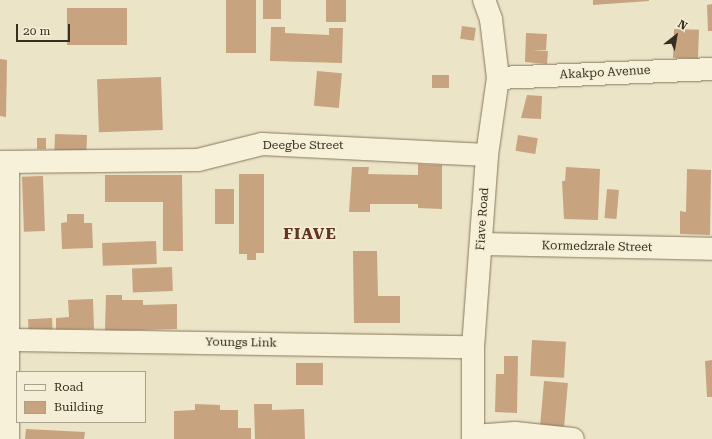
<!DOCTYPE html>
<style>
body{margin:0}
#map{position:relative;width:712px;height:439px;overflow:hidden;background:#ece4c7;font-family:"Roboto Serif",serif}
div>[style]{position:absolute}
.building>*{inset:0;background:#c8a37f;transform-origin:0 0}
.roads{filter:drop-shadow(0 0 1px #87775d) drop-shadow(0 0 1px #87775d)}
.minor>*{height:22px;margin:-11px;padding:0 11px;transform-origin:11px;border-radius:11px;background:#f7f1da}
span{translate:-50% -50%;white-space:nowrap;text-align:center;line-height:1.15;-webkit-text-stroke:3px #f4eed6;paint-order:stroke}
.street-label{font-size:12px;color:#382e20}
.district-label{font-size:16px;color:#623422;font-weight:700;letter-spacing:1px}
.legend{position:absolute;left:16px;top:371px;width:130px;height:52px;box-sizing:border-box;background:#f4eed6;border:1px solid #a9a18d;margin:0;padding:5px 7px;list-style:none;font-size:12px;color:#382e20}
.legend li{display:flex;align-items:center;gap:8px;height:20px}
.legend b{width:20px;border:1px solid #a9a18d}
.north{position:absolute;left:656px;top:16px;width:40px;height:40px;-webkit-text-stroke:3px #f4eed6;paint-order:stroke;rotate:31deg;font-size:11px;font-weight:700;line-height:16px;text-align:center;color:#382e20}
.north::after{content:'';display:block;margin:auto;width:14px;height:18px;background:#382e20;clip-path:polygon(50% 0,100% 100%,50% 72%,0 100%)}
.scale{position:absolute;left:16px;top:24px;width:54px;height:18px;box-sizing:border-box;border:2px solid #382e20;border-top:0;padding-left:5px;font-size:12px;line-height:14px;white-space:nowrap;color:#382e20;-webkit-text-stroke:3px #f4eed6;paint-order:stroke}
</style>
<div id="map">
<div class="building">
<i style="left:226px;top:0;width:30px;height:53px"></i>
<i style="left:263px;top:0;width:18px;height:19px"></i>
<i style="left:326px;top:0;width:20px;height:22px"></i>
<i style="clip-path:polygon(593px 0,649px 0,649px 1px,593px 5px)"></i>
<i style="clip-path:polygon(712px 4px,712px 31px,708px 31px,707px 5px)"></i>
<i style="left:67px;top:8px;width:60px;height:37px"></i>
<i style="left:462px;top:26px;width:14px;height:13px;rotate:8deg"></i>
<i style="clip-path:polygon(271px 27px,285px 27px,285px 33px,329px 35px,329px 28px,343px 28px,342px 63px,270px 61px)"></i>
<i style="left:674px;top:29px;width:25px;height:29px;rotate:2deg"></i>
<i style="clip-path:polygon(526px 33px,547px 34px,546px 50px,532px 50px,548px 51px,547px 64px,525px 62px)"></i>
<i style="clip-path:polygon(0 59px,7px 60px,6px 117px,0 116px)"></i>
<i style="left:317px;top:71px;width:25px;height:35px;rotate:5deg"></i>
<i style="left:432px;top:75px;width:17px;height:13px"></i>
<i style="left:161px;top:77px;width:53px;height:64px;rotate:88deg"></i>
<i style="clip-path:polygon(527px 95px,542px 96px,541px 119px,521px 118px)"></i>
<i style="left:55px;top:134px;width:32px;height:17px;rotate:2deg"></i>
<i style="left:518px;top:135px;width:20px;height:16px;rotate:9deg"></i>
<i style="left:37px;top:138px;width:9px;height:11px"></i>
<i style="clip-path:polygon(418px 164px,442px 165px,442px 209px,418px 208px,418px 204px,370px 204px,370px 212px,349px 212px,352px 167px,369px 167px,368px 174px,418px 175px)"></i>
<i style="clip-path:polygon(566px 167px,600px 169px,598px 220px,564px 219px,562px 181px,565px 181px)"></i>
<i style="clip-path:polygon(687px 169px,711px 170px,710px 235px,680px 234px,680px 211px,686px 212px)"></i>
<i style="clip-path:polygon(239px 174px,264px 174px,264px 253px,256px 253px,256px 260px,247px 260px,247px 254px,239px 254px)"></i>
<i style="clip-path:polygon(105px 175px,182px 175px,183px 251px,163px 251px,163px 202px,105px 202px)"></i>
<i style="left:43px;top:176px;width:55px;height:21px;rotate:88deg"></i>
<i style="left:215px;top:189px;width:19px;height:35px"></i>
<i style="left:607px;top:189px;width:12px;height:29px;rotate:5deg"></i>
<i style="clip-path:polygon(67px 214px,84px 214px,84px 223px,92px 223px,93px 248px,62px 249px,61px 223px,67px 222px)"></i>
<i style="left:156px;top:241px;width:23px;height:54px;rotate:88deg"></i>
<i style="clip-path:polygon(353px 251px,377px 251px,378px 296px,400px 296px,400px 323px,354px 323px)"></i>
<i style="left:172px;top:267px;width:24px;height:40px;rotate:88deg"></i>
<i style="clip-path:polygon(106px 295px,122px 295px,122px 300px,143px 300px,143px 305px,177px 304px,177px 329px,105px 331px)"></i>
<i style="clip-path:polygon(93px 299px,94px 329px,56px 330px,56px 318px,69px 317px,68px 300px)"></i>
<i style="left:52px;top:318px;width:20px;height:24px;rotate:87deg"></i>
<i style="left:532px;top:340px;width:34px;height:36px;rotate:3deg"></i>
<i style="clip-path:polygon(504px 356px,518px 356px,517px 413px,495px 412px,496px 374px,504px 374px)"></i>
<i style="clip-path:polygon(712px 360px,712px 397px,707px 397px,705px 361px)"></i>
<i style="left:296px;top:363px;width:27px;height:22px"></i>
<i style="left:544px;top:381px;width:24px;height:44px;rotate:5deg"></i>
<i style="clip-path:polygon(195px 404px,220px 405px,220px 410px,238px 410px,238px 428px,251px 428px,251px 439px,174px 439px,174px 411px,195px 410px)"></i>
<i style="clip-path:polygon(254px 404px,272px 404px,272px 410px,304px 409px,305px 439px,255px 439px)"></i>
<i style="clip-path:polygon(26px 429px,85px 432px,84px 439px,25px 439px)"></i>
</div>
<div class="roads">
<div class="minor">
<i style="left:498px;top:78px;width:214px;rotate:-2.4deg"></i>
<i style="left:0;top:162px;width:198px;rotate:-0.6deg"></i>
<i style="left:198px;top:160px;width:66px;rotate:-14deg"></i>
<i style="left:262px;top:144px;width:225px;rotate:2.8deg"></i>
<i style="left:8px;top:162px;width:277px;rotate:90deg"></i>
<i style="left:482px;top:244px;width:230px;rotate:1.2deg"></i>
<i style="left:9px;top:340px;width:464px;rotate:0.9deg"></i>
<i style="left:473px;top:436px;width:42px;rotate:-4.1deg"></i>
<i style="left:515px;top:433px;width:58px;rotate:5.9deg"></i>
<i style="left:473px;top:439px;width:92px;rotate:-90deg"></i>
<i style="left:473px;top:347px;width:193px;rotate:-85.8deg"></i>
<i style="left:487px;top:155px;width:78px;rotate:-81.9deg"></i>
<i style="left:498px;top:78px;width:59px;rotate:-96.8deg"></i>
<i style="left:491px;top:19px;width:20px;rotate:-110deg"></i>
</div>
</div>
<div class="street-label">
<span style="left:605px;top:73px;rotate:-3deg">Akakpo Avenue</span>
<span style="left:303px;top:146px">Deegbe Street</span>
<span style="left:483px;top:219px;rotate:-86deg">Fiave Road</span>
<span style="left:597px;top:247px;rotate:1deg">Kormedzrale Street</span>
<span style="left:241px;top:343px;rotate:1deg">Youngs Link</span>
</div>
<div class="district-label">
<span style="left:310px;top:234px">FIAVE</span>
</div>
<ul class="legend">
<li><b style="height:5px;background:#f7f1da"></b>Road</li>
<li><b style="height:11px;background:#c8a37f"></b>Building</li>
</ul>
<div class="north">N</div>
<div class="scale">20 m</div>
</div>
